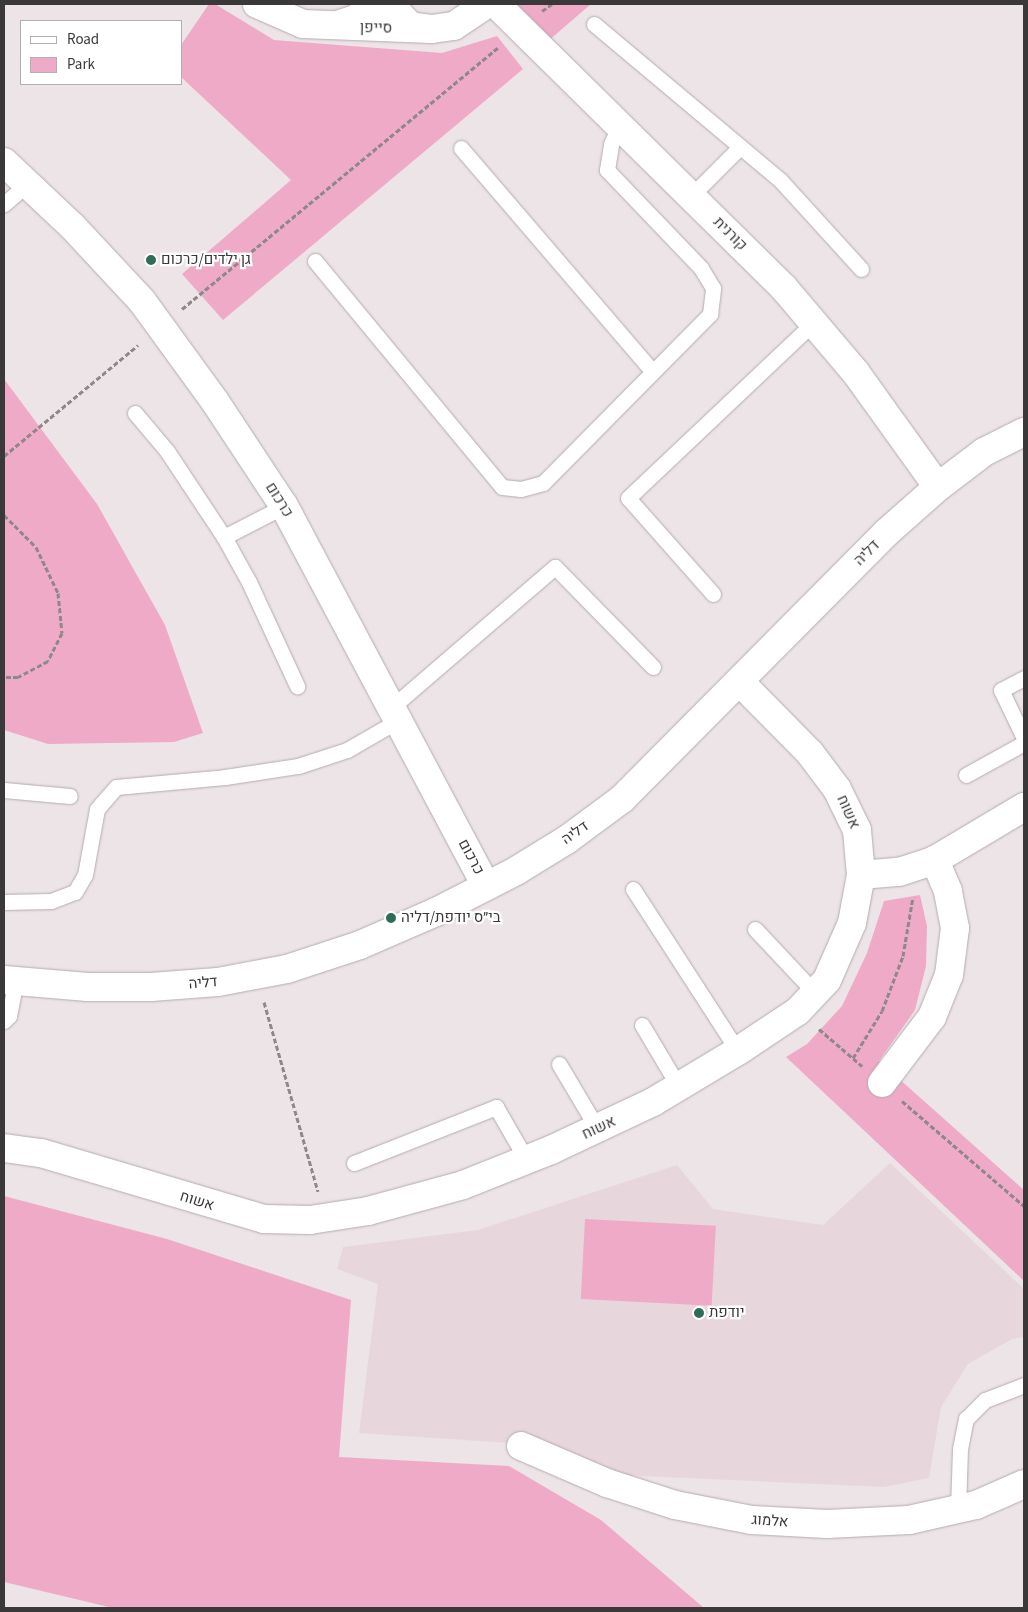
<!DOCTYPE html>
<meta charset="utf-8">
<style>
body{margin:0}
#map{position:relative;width:1028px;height:1612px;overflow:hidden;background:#ede4e7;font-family:"Source Sans 3",Heebo,sans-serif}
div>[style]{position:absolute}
.built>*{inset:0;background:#e8d6dd}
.green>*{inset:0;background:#efaac7;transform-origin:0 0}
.path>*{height:3px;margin-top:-1.5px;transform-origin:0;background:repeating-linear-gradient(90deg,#8e888a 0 5px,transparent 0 7.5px)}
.roads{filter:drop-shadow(0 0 1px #b4abaf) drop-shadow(0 0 1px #b4abaf)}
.lane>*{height:15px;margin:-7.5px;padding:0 7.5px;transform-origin:7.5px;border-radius:7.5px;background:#fff}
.street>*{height:28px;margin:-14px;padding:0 14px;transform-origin:14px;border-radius:14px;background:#fff}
.secondary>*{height:28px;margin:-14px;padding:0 14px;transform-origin:14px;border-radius:14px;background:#fff}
.dots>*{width:14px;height:14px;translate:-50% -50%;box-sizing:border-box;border:2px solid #fff;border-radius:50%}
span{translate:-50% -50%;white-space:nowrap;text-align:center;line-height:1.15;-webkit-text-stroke:4.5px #fff;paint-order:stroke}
.street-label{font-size:15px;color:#3b3839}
.poi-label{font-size:15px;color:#3b3839}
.left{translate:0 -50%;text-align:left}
.frame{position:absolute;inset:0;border:5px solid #3b3839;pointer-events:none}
.legend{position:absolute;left:20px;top:20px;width:162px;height:65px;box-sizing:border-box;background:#fff;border:1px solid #b1afb0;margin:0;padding:6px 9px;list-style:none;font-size:15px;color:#3b3839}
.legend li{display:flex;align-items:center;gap:10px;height:25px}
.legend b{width:25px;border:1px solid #b1afb0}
</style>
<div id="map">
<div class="built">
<i style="clip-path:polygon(890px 1163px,1024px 1289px,1024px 1337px,1012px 1339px,968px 1364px,941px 1407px,929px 1478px,884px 1487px,620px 1475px,539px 1445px,359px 1433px,378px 1284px,337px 1269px,343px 1247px,478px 1230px,677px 1165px,713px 1209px,823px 1225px)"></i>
</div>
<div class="green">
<i style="clip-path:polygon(209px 4px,215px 4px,274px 40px,442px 53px,497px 36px,523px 69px,223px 320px,182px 274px,291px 180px,181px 77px,181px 45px)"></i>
<i style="clip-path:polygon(516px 4px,591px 4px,547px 42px,513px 6px)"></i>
<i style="clip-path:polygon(4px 379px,97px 504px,165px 625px,203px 733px,174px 742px,48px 744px,4px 730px)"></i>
<i style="clip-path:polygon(920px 895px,927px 926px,926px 966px,915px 1010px,879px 1061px,1024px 1190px,1024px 1281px,786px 1057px,807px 1044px,842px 1006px,867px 953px,884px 901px)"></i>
<i style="clip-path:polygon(4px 1196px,167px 1239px,351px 1300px,339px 1457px,509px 1466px,601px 1520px,704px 1608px,113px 1608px,4px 1582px)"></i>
<i style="left:585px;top:1219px;width:131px;height:80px;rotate:3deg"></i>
</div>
<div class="path">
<i style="left:542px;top:11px;width:12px;rotate:-35deg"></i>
<i style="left:182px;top:309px;width:411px;rotate:-39.6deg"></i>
<i style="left:4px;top:456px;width:174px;rotate:-39.6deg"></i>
<i style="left:4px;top:515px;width:45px;rotate:45deg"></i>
<i style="left:36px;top:547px;width:51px;rotate:64.4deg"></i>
<i style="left:58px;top:593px;width:40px;rotate:84.3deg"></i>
<i style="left:62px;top:633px;width:31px;rotate:117deg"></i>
<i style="left:48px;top:661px;width:34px;rotate:152deg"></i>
<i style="left:18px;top:677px;width:14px;rotate:180deg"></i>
<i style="left:264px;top:1002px;width:197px;rotate:74.1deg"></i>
<i style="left:819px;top:1029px;width:57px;rotate:40.7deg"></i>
<i style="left:853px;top:1058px;width:55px;rotate:-58.3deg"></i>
<i style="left:882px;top:1011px;width:59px;rotate:-69.1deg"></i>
<i style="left:903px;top:956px;width:60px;rotate:-80.4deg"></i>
<i style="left:902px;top:1101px;width:161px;rotate:40.7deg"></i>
</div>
<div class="roads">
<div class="lane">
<i style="left:594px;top:24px;width:244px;rotate:40deg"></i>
<i style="left:781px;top:181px;width:119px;rotate:47.7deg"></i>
<i style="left:461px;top:148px;width:294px;rotate:49.4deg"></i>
<i style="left:692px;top:195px;width:68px;rotate:-45deg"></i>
<i style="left:4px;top:204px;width:30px;rotate:-41deg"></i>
<i style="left:315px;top:261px;width:293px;rotate:50.4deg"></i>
<i style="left:502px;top:487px;width:19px;rotate:6deg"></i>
<i style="left:521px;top:489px;width:23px;rotate:-15deg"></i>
<i style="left:543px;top:483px;width:238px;rotate:-45.3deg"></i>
<i style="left:710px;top:314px;width:26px;rotate:-83deg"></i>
<i style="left:713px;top:288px;width:23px;rotate:-121deg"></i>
<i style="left:701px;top:268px;width:136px;rotate:-133.8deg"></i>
<i style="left:607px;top:170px;width:26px;rotate:-81deg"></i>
<i style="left:611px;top:144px;width:21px;rotate:-65deg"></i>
<i style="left:135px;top:413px;width:50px;rotate:49.9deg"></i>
<i style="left:167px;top:451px;width:103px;rotate:56.5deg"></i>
<i style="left:224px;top:537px;width:51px;rotate:60.9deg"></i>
<i style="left:249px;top:582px;width:115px;rotate:65.2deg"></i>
<i style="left:224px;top:537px;width:68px;rotate:-27.3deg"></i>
<i style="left:713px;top:594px;width:128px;rotate:-131.5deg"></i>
<i style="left:628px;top:498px;width:256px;rotate:-43.4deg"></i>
<i style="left:1024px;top:678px;width:26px;rotate:152deg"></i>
<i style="left:1001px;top:690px;width:53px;rotate:64.4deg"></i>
<i style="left:392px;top:707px;width:215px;rotate:-40.7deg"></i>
<i style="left:555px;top:567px;width:140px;rotate:45.6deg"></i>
<i style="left:966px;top:775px;width:66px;rotate:-28.9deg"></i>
<i style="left:4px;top:790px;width:66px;rotate:5.2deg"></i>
<i style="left:633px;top:889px;width:193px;rotate:57.1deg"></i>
<i style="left:4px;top:902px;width:47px;rotate:-1.2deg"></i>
<i style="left:51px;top:901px;width:26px;rotate:-21deg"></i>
<i style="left:75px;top:892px;width:20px;rotate:-60deg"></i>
<i style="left:85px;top:875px;width:67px;rotate:-79.7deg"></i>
<i style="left:97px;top:809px;width:29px;rotate:-49deg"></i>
<i style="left:116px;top:787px;width:109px;rotate:-5.2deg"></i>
<i style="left:225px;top:777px;width:74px;rotate:-8.6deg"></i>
<i style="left:298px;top:766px;width:52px;rotate:-18.1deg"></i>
<i style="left:347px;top:750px;width:60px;rotate:-30deg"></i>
<i style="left:755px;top:929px;width:88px;rotate:46.8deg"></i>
<i style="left:4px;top:1021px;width:7px;rotate:-45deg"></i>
<i style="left:9px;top:1016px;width:36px;rotate:-79deg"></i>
<i style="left:642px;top:1025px;width:72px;rotate:59.2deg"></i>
<i style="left:559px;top:1064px;width:74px;rotate:59.3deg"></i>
<i style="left:354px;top:1163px;width:153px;rotate:-21.5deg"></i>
<i style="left:496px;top:1107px;width:60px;rotate:60deg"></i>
<i style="left:958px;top:1509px;width:60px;rotate:-88.1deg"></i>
<i style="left:960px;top:1449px;width:31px;rotate:-79deg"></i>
<i style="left:966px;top:1419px;width:27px;rotate:-45deg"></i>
<i style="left:985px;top:1400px;width:42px;rotate:-21deg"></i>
</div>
<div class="street">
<i style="left:257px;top:4px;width:50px;rotate:23.5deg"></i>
<i style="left:303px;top:24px;width:129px;rotate:2.2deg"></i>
<i style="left:394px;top:4px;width:10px;rotate:66deg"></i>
<i style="left:398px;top:13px;width:18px;rotate:47deg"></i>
<i style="left:410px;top:26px;width:22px;rotate:8deg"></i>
<i style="left:432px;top:29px;width:22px;rotate:-8deg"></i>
<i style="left:454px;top:26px;width:40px;rotate:-34deg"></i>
<i style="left:496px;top:4px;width:404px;rotate:44.6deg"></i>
<i style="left:784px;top:288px;width:111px;rotate:49.7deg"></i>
<i style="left:856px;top:373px;width:140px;rotate:54.3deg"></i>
<i style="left:337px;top:25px;width:20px;rotate:-18deg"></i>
<i style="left:356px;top:19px;width:23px;rotate:-41deg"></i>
<i style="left:4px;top:162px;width:95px;rotate:43.3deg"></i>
<i style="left:73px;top:227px;width:101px;rotate:47deg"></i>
<i style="left:142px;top:301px;width:126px;rotate:54deg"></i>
<i style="left:216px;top:403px;width:123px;rotate:56.6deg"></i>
<i style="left:284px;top:506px;width:430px;rotate:62deg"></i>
<i style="left:861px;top:875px;width:38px;rotate:-5deg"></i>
<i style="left:899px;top:872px;width:38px;rotate:-18deg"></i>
<i style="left:935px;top:860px;width:104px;rotate:-30.8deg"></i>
<i style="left:882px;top:1083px;width:83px;rotate:-52.9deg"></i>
<i style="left:932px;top:1017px;width:45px;rotate:-68deg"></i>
<i style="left:949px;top:975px;width:47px;rotate:-82.7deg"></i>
<i style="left:955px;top:928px;width:38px;rotate:-101deg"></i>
<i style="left:948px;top:891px;width:34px;rotate:-113deg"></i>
<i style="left:4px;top:1148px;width:37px;rotate:8deg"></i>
<i style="left:41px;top:1153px;width:233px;rotate:16.5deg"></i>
<i style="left:264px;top:1219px;width:46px;rotate:1.2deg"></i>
<i style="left:310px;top:1220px;width:59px;rotate:-8.8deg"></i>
<i style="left:368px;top:1211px;width:98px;rotate:-15.3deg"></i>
<i style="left:463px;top:1185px;width:95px;rotate:-21.7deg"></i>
<i style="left:551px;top:1150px;width:113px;rotate:-25.2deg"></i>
<i style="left:653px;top:1102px;width:99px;rotate:-31deg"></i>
<i style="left:738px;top:1051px;width:72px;rotate:-33.7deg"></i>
<i style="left:798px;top:1011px;width:42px;rotate:-46.9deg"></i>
<i style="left:827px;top:980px;width:62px;rotate:-66.3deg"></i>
<i style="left:852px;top:923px;width:49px;rotate:-79.4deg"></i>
<i style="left:861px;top:875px;width:45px;rotate:-95.1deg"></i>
<i style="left:857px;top:830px;width:46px;rotate:-116deg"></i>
<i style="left:837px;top:789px;width:45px;rotate:-126.9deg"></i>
<i style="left:810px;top:753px;width:100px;rotate:-134.6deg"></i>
<i style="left:521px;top:1446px;width:94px;rotate:23.3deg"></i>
<i style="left:607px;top:1483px;width:71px;rotate:17.9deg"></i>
<i style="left:675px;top:1505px;width:78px;rotate:11deg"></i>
<i style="left:752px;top:1520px;width:75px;rotate:3.1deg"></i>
<i style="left:827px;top:1524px;width:82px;rotate:-2.8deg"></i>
<i style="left:909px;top:1520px;width:69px;rotate:-12.6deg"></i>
<i style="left:976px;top:1505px;width:52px;rotate:-23.6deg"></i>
</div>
<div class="secondary">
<i style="left:4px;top:980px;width:84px;rotate:4.8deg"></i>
<i style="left:88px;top:987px;width:63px"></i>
<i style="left:151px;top:987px;width:67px;rotate:-4.3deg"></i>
<i style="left:218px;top:982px;width:70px;rotate:-10.7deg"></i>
<i style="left:287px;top:969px;width:77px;rotate:-18.2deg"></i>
<i style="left:360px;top:945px;width:83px;rotate:-23.5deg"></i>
<i style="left:436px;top:912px;width:90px;rotate:-27.1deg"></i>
<i style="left:516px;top:871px;width:61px;rotate:-31.6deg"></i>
<i style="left:568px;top:839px;width:67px;rotate:-36.5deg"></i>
<i style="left:622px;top:799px;width:375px;rotate:-45.2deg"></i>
<i style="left:886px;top:533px;width:69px;rotate:-41.5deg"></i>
<i style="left:938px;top:487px;width:58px;rotate:-37.3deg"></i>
<i style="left:984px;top:452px;width:45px;rotate:-26.6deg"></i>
</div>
</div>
<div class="dots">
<i style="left:151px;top:260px;background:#2d6d5a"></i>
<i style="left:391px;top:918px;background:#2d6d5a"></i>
<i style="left:699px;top:1313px;background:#2d6d5a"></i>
</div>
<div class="street-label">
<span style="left:376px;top:28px;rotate:1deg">סייפן</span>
<span style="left:730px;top:234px;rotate:45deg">קורנית</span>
<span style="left:279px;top:500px;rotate:58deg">כרכום</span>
<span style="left:867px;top:553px;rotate:-45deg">דליה</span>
<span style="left:848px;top:812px;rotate:66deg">אשוח</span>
<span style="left:575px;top:833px;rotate:-35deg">דליה</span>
<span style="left:471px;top:857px;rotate:62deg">כרכום</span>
<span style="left:203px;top:983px;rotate:-5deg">דליה</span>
<span style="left:599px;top:1128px;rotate:-25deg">אשוח</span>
<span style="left:197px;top:1201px;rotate:17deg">אשוח</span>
<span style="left:770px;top:1521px;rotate:4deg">אלמוג</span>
</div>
<div class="poi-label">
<span class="left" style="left:161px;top:260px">גן ילדים/כרכום</span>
<span class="left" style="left:401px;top:918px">בי״ס יודפת/דליה</span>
<span class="left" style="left:709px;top:1313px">יודפת</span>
</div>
<div class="frame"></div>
<ul class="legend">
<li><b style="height:6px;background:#fff"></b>Road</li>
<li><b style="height:14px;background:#efaac7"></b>Park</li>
</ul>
</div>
